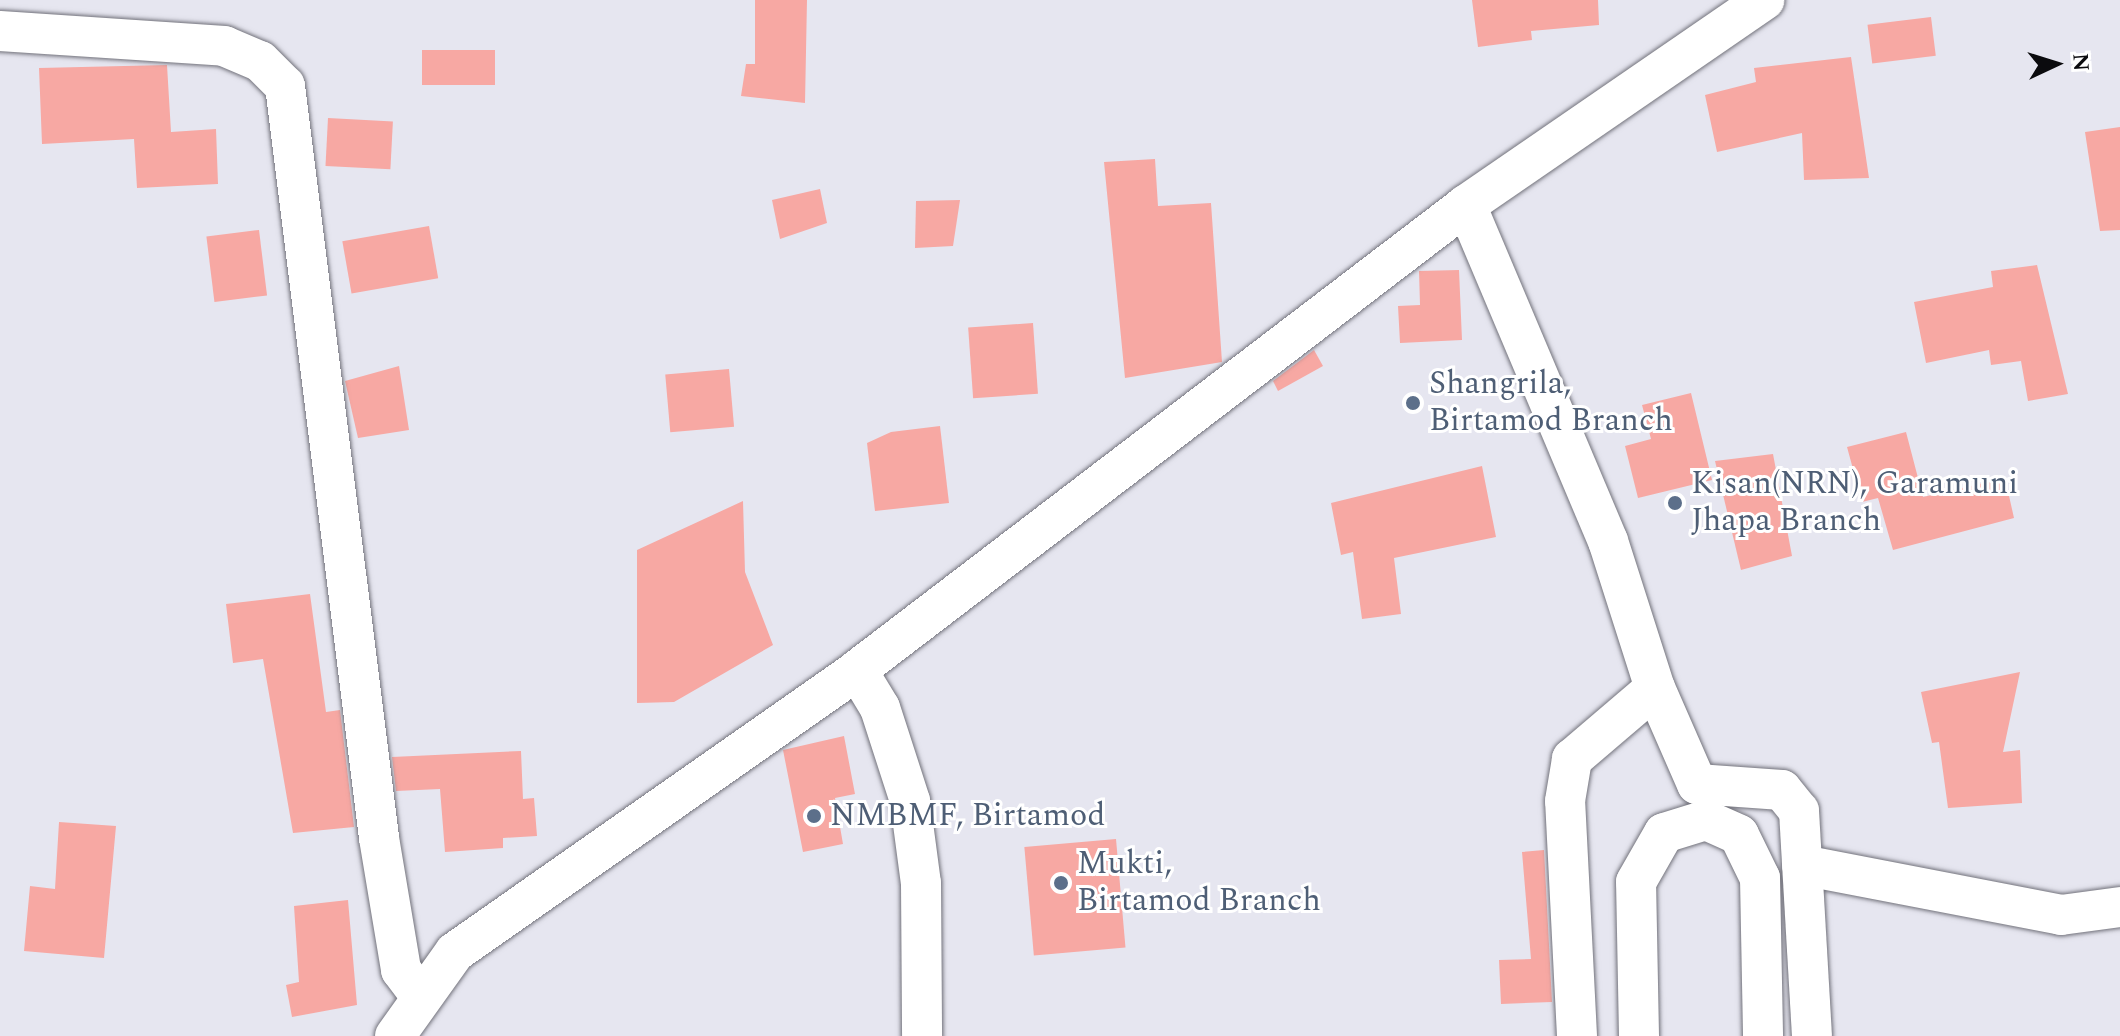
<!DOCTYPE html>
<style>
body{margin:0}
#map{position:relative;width:2120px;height:1036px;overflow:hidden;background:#e6e6f0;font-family:Spectral,serif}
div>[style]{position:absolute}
.building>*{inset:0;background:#f7a8a3;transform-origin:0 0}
.roads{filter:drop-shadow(0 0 2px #72727b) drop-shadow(0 0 2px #72727b)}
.minor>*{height:40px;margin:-20px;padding:0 20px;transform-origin:20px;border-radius:20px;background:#fff}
.dots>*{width:22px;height:22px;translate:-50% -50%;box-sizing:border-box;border:4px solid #fff;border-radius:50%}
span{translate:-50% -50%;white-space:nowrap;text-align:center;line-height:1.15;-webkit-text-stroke:6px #fff;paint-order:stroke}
.service-label{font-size:32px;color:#4e5e75}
.left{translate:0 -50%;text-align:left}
.north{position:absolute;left:2016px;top:24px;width:80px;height:80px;-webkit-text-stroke:6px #fff;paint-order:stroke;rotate:86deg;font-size:22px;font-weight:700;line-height:32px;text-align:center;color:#0b0b0e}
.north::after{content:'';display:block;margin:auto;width:28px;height:36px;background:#0b0b0e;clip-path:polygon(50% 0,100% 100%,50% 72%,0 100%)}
</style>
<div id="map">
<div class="building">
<i style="clip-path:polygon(755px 0,807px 0,805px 103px,741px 96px,746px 64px,755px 64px)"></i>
<i style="clip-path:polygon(1472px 0,1598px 0,1599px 25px,1531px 31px,1532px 40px,1478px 47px)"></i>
<i style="left:1931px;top:17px;width:39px;height:64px;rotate:83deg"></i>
<i style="left:495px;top:50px;width:35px;height:73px;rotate:90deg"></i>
<i style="clip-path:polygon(1851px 57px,1869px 178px,1804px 180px,1802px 133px,1717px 152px,1705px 95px,1756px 82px,1754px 68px)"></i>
<i style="clip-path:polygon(167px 65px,171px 132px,216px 129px,218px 184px,137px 188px,134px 139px,42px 144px,39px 68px)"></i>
<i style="left:328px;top:118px;width:65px;height:48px;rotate:3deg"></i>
<i style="clip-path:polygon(2120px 127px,2120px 230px,2100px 231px,2085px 132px)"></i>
<i style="clip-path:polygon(1155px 159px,1158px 206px,1211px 203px,1222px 362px,1125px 378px,1104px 162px)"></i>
<i style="clip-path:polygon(820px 189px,827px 223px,780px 239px,772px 200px)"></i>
<i style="clip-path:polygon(960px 200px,953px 246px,915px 248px,916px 201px)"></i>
<i style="left:429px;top:226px;width:53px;height:88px;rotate:80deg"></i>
<i style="left:259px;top:230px;width:66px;height:53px;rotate:83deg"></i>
<i style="clip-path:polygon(2037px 265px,2068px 394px,2028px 401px,2021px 361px,1991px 365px,1989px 350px,1926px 363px,1914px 302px,1993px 287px,1991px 271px)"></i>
<i style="clip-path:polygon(1459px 270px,1462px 340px,1400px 343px,1398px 306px,1420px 305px,1419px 271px)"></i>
<i style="left:1033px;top:323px;width:71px;height:65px;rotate:86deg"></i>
<i style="clip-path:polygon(1314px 350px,1323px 366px,1278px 391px,1273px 381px)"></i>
<i style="clip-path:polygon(399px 366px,409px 430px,358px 438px,345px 381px)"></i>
<i style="left:729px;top:369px;width:58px;height:64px;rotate:85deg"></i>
<i style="clip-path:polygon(1691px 393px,1712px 480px,1638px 498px,1625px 446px,1651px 439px,1642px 405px)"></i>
<i style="clip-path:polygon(940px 426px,949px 503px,875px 511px,867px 443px,891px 432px)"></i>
<i style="clip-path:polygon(1906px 432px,1923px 497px,2005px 478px,2014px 518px,1893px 550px,1878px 498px,1862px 502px,1847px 447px)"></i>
<i style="clip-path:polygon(1773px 454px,1792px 556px,1741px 570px,1715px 461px)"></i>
<i style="clip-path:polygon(1482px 466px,1496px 537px,1394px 558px,1401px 614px,1362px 619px,1353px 552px,1341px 555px,1331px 503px)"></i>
<i style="clip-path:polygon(743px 501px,745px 572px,773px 645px,674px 702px,637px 703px,637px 550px)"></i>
<i style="clip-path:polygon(310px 594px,326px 712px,340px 710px,354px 827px,293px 833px,263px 659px,233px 663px,226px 604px)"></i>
<i style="clip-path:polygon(2020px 672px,2003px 752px,2020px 750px,2022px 803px,1948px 808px,1939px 742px,1932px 743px,1921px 692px)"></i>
<i style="clip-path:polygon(844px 736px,855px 794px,835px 798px,843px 844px,803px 852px,783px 750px)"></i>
<i style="clip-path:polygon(521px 751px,523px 799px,534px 798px,537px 836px,503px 838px,503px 848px,445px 852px,440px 789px,396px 791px,392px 757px)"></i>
<i style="clip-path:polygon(59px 822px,116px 826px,104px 958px,24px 951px,30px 886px,55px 889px)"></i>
<i style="left:1116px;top:839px;width:109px;height:92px;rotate:85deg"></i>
<i style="clip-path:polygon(1544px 850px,1552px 1002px,1501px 1004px,1499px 960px,1531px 959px,1522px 852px)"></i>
<i style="clip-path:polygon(348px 900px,357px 1005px,292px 1017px,286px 985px,299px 982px,294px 906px)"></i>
</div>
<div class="roads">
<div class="minor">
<i style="left:0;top:31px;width:225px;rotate:3.8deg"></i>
<i style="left:224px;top:46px;width:39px;rotate:23deg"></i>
<i style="left:260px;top:61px;width:35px;rotate:45deg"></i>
<i style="left:285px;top:86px;width:758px;rotate:82.87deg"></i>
<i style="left:379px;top:838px;width:134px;rotate:80.5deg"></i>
<i style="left:401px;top:970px;width:31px;rotate:53deg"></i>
<i style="left:1466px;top:205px;width:365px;rotate:67.1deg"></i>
<i style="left:1608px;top:541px;width:154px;rotate:72.3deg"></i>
<i style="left:1655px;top:688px;width:105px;rotate:66.4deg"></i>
<i style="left:1697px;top:784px;width:85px;rotate:4deg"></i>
<i style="left:1782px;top:790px;width:27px;rotate:51deg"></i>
<i style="left:1799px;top:811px;width:225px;rotate:86.7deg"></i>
<i style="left:857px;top:670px;width:44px;rotate:58.8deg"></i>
<i style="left:880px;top:708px;width:98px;rotate:72.1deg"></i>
<i style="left:910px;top:801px;width:83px;rotate:82.4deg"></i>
<i style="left:921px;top:883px;width:153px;rotate:89.6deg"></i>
<i style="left:1802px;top:865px;width:264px;rotate:10.9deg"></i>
<i style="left:2061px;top:915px;width:60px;rotate:-7.7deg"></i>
<i style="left:395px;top:1036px;width:103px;rotate:-54.5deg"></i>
<i style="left:455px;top:952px;width:491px;rotate:-35deg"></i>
<i style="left:857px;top:670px;width:766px;rotate:-37.36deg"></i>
<i style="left:1466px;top:205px;width:362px;rotate:-34.5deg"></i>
<i style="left:1577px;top:1036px;width:235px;rotate:-92.9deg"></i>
<i style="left:1565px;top:801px;width:43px;rotate:-80.5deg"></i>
<i style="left:1572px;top:759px;width:109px;rotate:-40.5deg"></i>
<i style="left:1639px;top:1036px;width:154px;rotate:-91.1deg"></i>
<i style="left:1636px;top:882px;width:56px;rotate:-60.3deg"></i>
<i style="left:1664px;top:833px;width:44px;rotate:-17.2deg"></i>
<i style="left:1706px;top:820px;width:36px;rotate:24deg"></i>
<i style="left:1739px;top:835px;width:48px;rotate:64deg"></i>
<i style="left:1760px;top:878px;width:158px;rotate:88.9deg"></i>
</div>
</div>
<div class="dots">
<i style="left:1413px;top:403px;background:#5c6f8a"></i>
<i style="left:1675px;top:503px;background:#5c6f8a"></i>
<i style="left:814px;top:816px;background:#5c6f8a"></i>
<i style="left:1061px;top:883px;background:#5c6f8a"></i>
</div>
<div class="service-label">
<span class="left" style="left:1429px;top:403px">Shangrila,<br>Birtamod Branch</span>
<span class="left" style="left:1691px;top:503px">Kisan(NRN), Garamuni<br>Jhapa Branch</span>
<span class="left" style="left:830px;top:816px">NMBMF, Birtamod</span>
<span class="left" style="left:1077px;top:883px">Mukti,<br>Birtamod Branch</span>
</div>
<div class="north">N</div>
</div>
